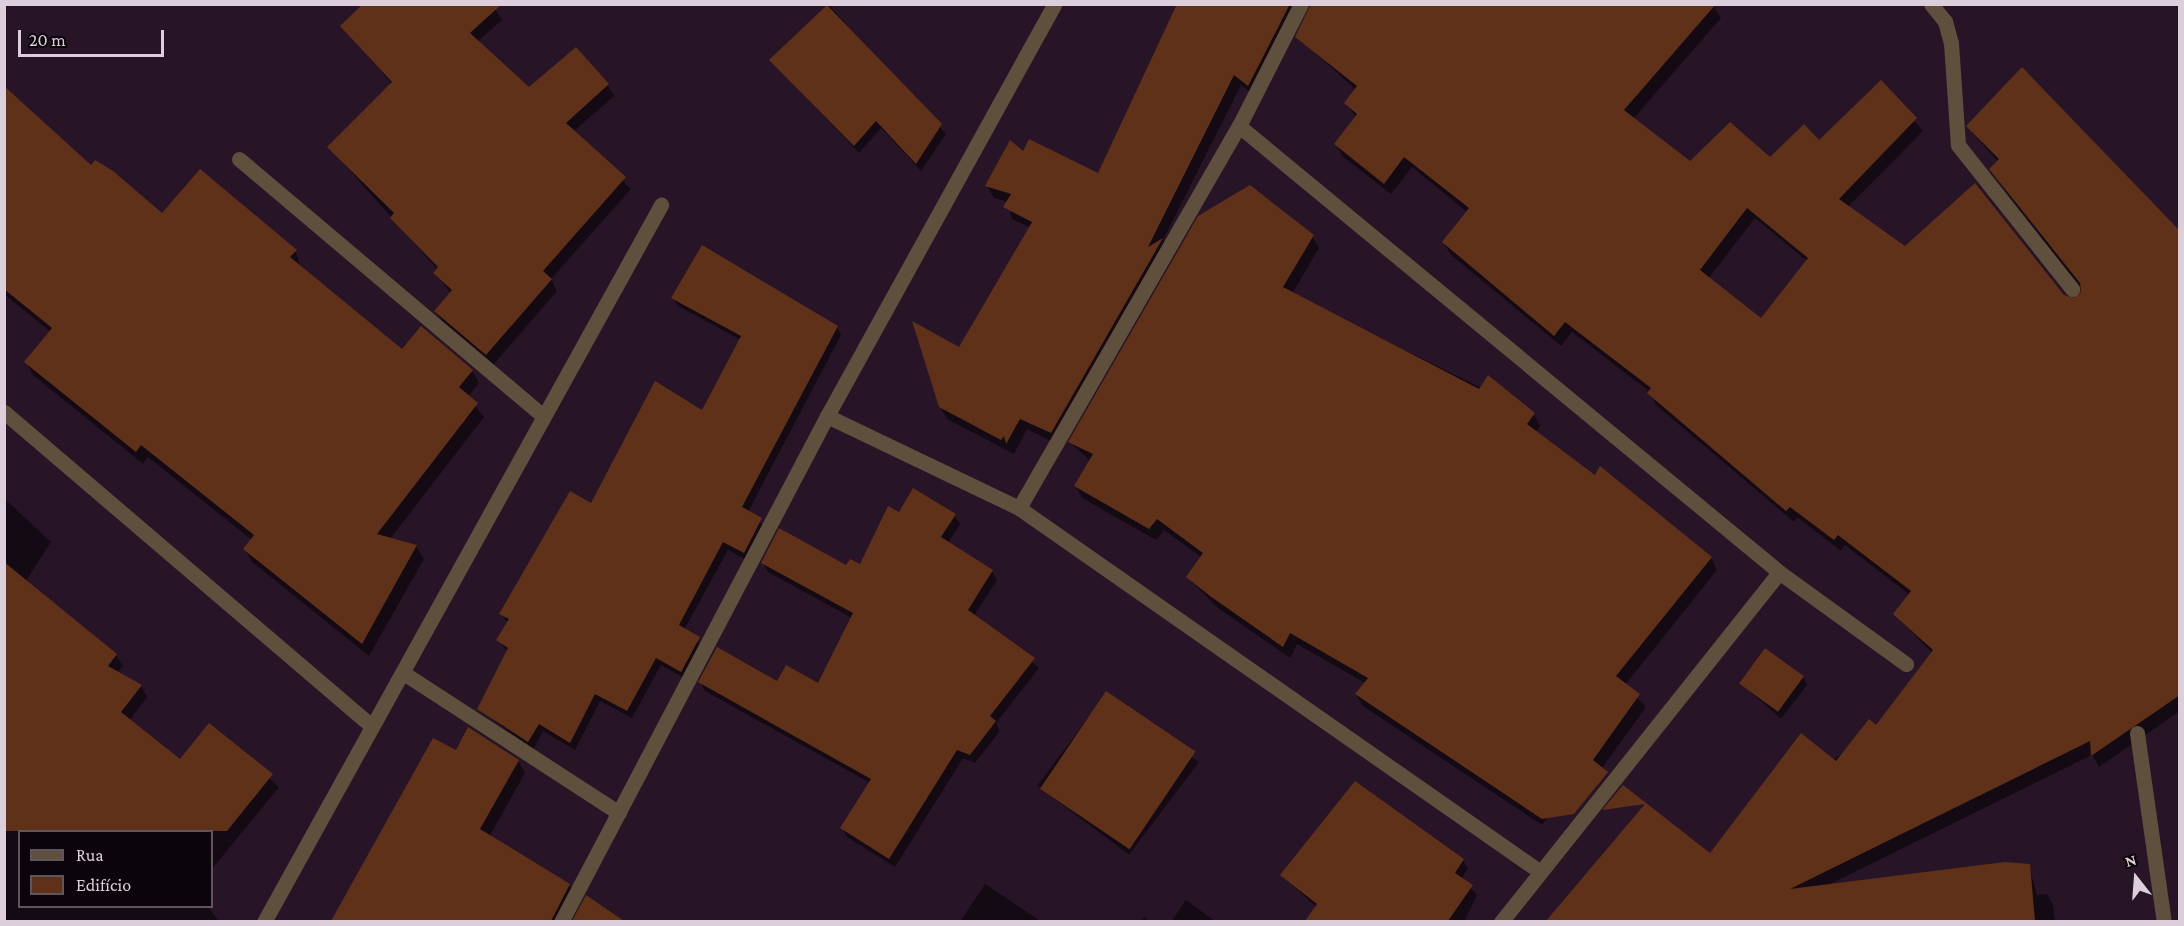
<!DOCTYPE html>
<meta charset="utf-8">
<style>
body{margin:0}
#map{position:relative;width:2184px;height:926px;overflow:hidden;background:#271426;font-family:"Crimson Pro",serif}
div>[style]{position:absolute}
.shadow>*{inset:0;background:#0007;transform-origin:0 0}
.building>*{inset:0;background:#603119;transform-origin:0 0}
.street>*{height:15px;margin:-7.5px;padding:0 7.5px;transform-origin:7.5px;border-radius:7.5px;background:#5f503e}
span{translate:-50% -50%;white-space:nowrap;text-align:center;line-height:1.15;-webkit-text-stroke:5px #0b040b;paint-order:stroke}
.frame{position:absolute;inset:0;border:6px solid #dccfdb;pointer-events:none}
.legend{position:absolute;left:18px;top:830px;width:195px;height:78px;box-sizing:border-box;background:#0b040b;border:2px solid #5f555e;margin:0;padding:8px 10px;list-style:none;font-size:18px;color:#dccfdb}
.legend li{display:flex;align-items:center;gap:12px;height:30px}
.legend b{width:30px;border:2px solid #5f555e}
.north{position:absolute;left:2106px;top:848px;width:60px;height:60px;-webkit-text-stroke:4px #0b040b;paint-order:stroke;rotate:343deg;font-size:16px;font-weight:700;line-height:24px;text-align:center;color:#dccfdb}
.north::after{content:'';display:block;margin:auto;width:21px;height:27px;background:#dccfdb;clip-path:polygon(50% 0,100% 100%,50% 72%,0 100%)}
.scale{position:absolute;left:18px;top:30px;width:146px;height:27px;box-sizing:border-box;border:3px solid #dccfdb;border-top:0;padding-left:8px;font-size:18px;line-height:21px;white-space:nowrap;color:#dccfdb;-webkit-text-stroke:4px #0b040b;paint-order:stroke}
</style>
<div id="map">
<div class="shadow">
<i style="clip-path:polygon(492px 4px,502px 20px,477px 42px,529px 89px,576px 50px,608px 85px,614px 96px,573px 132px,631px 189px,551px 279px,557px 291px,493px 365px,442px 322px,436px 311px,451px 293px,435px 273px,438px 270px,329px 147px,392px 84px,342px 26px)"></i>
<i style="clip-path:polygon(evenodd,1180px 4px,1712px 4px,1721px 18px,1633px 119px,1690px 163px,1770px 159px,1819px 142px,1881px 82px,1923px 131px,1848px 207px,1905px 248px,2074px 300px,2083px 293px,1998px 181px,1991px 169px,1998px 162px,1968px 127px,2180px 234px,2180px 711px,2099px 767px,2092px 755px,1828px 885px,2029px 866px,2037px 895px,2047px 894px,2053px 905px,2055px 922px,1550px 922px,1645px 806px,1710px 855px,1876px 727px,1932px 653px,1895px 614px,1910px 595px,1845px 545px,1841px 551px,1797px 517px,1794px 522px,1656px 405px,1650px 392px,1572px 332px,1561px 346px,1450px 254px,1444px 242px,1467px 212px,1412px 167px,1391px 194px,1342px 156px,1336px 144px,1356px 117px,1346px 103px,1356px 90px,1297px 36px,1312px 6px,1299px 11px,1255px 96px,1241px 85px,1163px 240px,1169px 250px,1057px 444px,1027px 429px,1014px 454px,947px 419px,940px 407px,960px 349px,1031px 228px,1012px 219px,1008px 202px,994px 198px,987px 186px,1023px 154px,1098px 175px,1180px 4px,1755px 218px,1807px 261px,1762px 320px,1708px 279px,1755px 218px)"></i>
<i style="clip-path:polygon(829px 5px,946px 134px,921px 171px,881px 128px,859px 153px,771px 61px)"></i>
<i style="clip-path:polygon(4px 88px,91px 167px,163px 215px,296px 251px,300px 267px,402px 351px,472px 371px,479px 383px,468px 397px,484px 417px,390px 539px,416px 546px,424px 559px,369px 656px,252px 562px,245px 549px,252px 540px,148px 457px,143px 464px,33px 375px,26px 362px,51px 332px,4px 294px)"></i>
<i style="clip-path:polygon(1312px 236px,1319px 248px,1292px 294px,1534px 414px,1540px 426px,1536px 432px,1711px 558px,1717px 570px,1625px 685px,1646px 707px,1584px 793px,1573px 784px,1542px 825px,1363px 706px,1356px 695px,1365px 683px,1297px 644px,1290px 658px,1218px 608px,1187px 577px,1201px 557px,1164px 530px,1156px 540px,1082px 498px,1076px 486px,1090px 461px,1070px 442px)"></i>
<i style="clip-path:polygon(673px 298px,837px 327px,841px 335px,748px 512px,766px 528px,748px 561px,728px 550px,684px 630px,703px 647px,686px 679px,661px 665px,632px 718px,600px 701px,575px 750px,543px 731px,533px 750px,479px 709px,508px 652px,498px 640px,508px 623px,501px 614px,591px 505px,703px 412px,741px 340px,678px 306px)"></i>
<i style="clip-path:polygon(4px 498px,51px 542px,26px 581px,116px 655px,123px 666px,117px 673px,141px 686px,147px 697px,129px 721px,180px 762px,210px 725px,279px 787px,212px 869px,212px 832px,20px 832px,20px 906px,207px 906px,220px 922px,4px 922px)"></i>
<i style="clip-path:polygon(899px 514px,954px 515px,960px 524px,948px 543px,992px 571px,997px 580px,974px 616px,1039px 668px,996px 723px,1000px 731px,975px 763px,963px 758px,895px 867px,847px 837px,842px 828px,870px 783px,705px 691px,700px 682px,819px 685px,852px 618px,768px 572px,763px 563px,860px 566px)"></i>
<i style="clip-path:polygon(1803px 677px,1807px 685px,1781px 719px,1741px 683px)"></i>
<i style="left:1107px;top:693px;width:115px;height:116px;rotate:37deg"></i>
<i style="clip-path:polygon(434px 740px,457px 753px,518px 761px,525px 773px,489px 837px,569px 885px,576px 898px,563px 922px,334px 922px)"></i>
<i style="clip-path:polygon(1463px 860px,1468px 869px,1461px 879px,1477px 895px,1464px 922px,1306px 922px,1316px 907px,1282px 875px)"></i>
<i style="clip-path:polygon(985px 884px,1042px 922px,960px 922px)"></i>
<i style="clip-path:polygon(586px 898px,622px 922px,573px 922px)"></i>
<i style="clip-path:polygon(1186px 900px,1216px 922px,1171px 922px)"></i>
<i style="clip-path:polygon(1144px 917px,1150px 922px,1141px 922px)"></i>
</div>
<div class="building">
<i style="clip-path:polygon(363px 4px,502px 4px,470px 33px,529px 87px,576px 47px,609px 84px,566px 123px,626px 177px,543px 271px,552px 279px,486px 355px,434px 311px,452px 290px,433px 273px,438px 267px,390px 218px,394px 213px,327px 147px,392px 82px,340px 26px)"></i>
<i style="clip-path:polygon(1177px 4px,1290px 4px,1248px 86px,1234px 75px,1148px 247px,1163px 238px,1051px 433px,1020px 419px,1006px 444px,1004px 436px,1001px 440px,939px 407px,912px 321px,959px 347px,1032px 222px,1003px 207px,1011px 194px,985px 186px,1010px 140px,1023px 151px,1029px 139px,1098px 173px)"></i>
<i style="clip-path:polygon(evenodd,1311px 4px,1716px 4px,1624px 110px,1690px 161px,1730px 122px,1770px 157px,1804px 124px,1819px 140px,1881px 80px,1917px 118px,1839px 199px,1905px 246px,1975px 183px,2064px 295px,2074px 298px,2081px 292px,2080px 283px,1989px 169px,1999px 159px,1966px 126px,2022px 67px,2180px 231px,2180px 695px,2091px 756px,2090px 741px,1790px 889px,2005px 862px,2030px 864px,2035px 921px,1546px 921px,1645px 804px,1602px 810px,1623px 785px,1710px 853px,1801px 733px,1836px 761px,1869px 719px,1876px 725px,1933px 650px,1893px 614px,1911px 591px,1838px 535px,1834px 540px,1790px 507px,1786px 511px,1647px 393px,1651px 388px,1565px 322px,1554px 336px,1442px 242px,1469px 208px,1404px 157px,1384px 184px,1334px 144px,1357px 114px,1344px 103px,1357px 86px,1295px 37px,1311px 4px,1747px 208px,1808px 258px,1761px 318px,1700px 270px,1747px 208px)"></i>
<i style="clip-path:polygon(827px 5px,942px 124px,916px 164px,876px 121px,854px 146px,769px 60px)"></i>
<i style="clip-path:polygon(4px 86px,91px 165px,95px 160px,113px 171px,162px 213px,200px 169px,297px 250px,290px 257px,402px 349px,421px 326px,473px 370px,459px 387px,478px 403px,377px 534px,417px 545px,362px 644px,243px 549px,254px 535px,141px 445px,136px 452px,24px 362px,52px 328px,4px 289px)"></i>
<i style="clip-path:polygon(1250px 185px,1314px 235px,1283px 287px,1479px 389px,1488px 375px,1535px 413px,1527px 424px,1595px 475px,1600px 466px,1712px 557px,1616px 676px,1640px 694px,1593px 760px,1608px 772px,1574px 814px,1542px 819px,1355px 694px,1368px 678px,1290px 633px,1283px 647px,1210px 596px,1186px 577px,1203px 553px,1157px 519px,1149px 529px,1074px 486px,1093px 454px,1068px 442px,1198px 216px)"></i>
<i style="clip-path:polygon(702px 245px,838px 326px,742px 507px,762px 518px,744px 553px,723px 542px,679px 625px,700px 637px,681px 672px,656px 658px,627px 711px,595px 694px,570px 743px,539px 724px,528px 742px,477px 709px,508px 648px,496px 640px,509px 619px,499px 614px,570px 491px,591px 503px,655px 381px,702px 410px,741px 336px,671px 298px)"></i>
<i style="clip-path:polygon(913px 488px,956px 514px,941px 537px,993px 570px,968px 610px,1035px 658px,990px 716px,996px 721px,970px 755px,957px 750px,889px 859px,840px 828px,871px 779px,698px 682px,717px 647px,777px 681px,786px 665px,818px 683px,853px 613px,761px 563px,779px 528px,846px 565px,850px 559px,860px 564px,888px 506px,899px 512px)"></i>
<i style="clip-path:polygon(4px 562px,117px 654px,108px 666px,142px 685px,121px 712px,180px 759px,209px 723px,273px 774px,227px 831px,4px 831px)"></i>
<i style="left:1765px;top:648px;width:48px;height:44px;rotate:36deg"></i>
<i style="left:1106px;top:691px;width:108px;height:118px;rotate:34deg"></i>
<i style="clip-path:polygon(468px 727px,519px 760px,480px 829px,570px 884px,551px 921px,331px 921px,433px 738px,456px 750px)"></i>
<i style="clip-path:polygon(1355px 781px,1464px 859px,1455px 873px,1473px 885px,1448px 921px,1305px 921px,1317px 904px,1280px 875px)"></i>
<i style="clip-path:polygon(586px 895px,624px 921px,572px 921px)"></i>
</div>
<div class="street">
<i style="left:1931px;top:4px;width:22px;rotate:51deg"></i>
<i style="left:1945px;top:21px;width:23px;rotate:75deg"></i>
<i style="left:1951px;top:43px;width:102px;rotate:86.1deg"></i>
<i style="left:1958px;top:145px;width:184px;rotate:51.6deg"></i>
<i style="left:1239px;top:126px;width:700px;rotate:39.55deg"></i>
<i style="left:1779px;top:572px;width:157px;rotate:35.9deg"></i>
<i style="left:239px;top:159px;width:398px;rotate:40.2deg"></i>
<i style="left:4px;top:412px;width:483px;rotate:40.5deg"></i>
<i style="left:827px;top:416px;width:213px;rotate:25.6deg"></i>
<i style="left:1019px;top:508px;width:634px;rotate:34.92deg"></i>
<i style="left:1019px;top:508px;width:441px;rotate:-60.1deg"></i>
<i style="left:1239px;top:126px;width:137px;rotate:-63.1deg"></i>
<i style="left:405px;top:674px;width:255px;rotate:33deg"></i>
<i style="left:2137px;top:733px;width:191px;rotate:81.9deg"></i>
<i style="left:264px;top:922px;width:820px;rotate:-61.03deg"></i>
<i style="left:561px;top:922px;width:572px;rotate:-62.27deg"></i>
<i style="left:827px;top:416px;width:470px;rotate:-61.1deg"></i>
<i style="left:1501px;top:922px;width:447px;rotate:-51.5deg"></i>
</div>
<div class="frame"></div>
<ul class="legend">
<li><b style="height:8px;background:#5f503e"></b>Rua</li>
<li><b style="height:16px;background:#603119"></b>Edifício</li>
</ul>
<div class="north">N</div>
<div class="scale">20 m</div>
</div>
